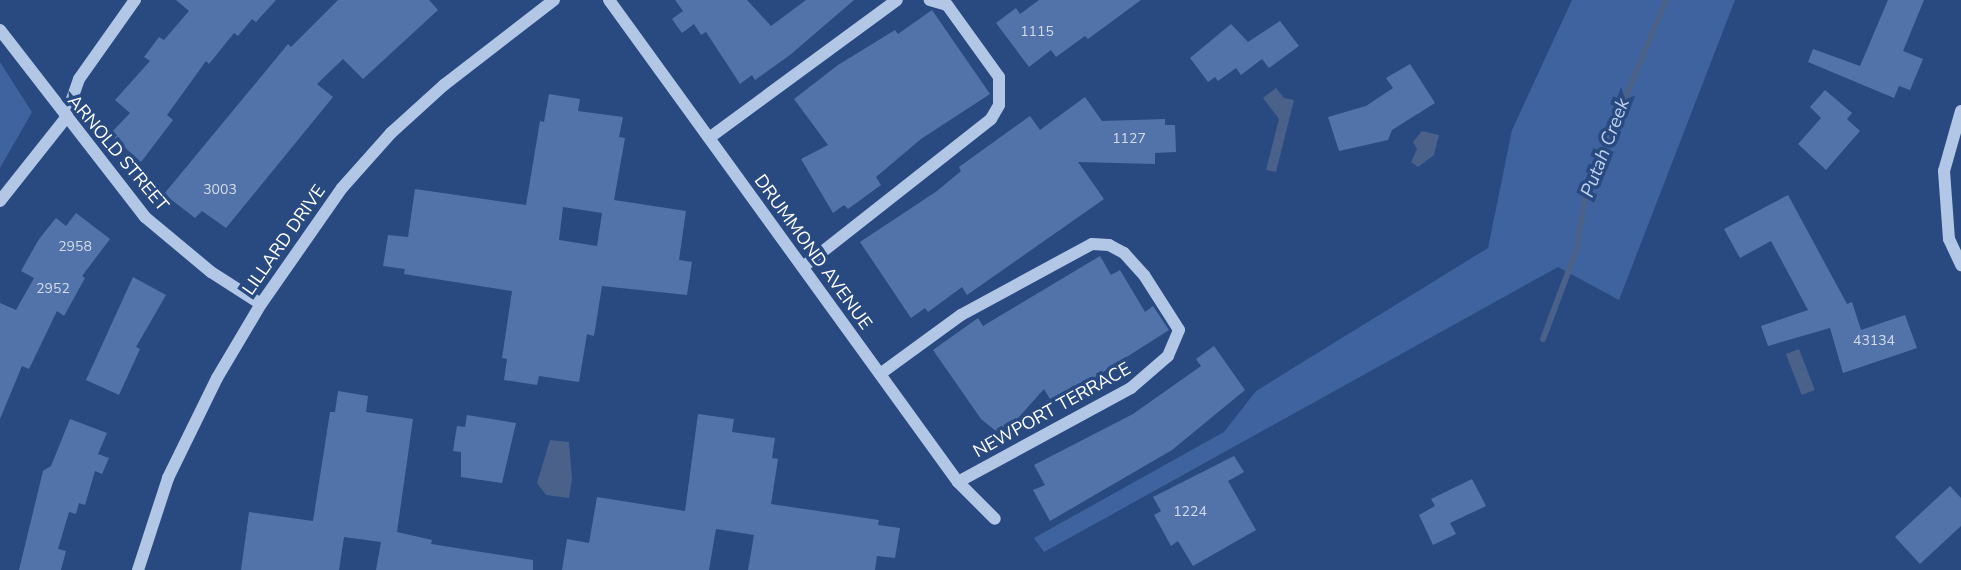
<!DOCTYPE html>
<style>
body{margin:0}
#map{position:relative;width:1961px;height:570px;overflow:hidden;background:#294a81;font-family:"Nunito Sans",sans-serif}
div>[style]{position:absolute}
.green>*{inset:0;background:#3e639e}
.water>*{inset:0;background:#4a6189;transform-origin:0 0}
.stream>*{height:6px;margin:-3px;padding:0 3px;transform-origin:3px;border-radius:3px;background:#4a6189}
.building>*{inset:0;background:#5273a9}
.minor>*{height:12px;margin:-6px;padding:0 6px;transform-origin:6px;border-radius:6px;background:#b2c6e6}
span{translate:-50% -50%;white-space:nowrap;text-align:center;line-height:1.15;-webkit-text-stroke:7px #294a81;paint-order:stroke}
.number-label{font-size:14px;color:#d4dcea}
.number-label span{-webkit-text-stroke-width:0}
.street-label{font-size:18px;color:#fff}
.water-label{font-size:19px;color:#bdd0ed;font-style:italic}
</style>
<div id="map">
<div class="green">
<i style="clip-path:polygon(1572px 0,1735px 0,1619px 300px,1558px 267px,1044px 552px,1034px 538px,1224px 432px,1256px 391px,1488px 248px,1512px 130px)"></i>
<i style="clip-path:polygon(0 62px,32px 112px,0 168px)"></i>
</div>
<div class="water">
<i style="clip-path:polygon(1276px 88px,1284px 98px,1294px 100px,1276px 172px,1266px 170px,1279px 119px,1263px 98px)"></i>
<i style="clip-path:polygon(1422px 131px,1439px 135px,1434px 155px,1418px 167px,1411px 162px,1417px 149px,1413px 142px)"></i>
<i style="left:1799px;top:349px;width:44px;height:14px;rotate:69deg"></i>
<i style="clip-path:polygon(550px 440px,569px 442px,572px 479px,569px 498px,546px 495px,537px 483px)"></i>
</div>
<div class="stream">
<i style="left:1543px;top:339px;width:94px;rotate:-69.4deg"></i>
<i style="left:1576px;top:251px;width:58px;rotate:-80deg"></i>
<i style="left:1586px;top:194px;width:210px;rotate:-67.6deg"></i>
</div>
<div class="building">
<i style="clip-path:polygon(176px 0,276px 0,256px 22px,252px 19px,238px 36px,234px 33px,209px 64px,206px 61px,167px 115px,173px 120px,141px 162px,110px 134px,130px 113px,115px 100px,150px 61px,144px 57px,159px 37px,164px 40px,189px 11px)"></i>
<i style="clip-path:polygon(338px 0,429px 0,438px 10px,363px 79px,343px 59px,317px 84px,333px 97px,226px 228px,202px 211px,195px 218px,164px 194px,288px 44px,291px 47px)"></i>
<i style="clip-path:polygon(675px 0,747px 0,771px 26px,806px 0,854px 0,790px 55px,755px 80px,752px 75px,740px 84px,706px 32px,701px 35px,694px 24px,682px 33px,672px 19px,683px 11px)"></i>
<i style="clip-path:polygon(1039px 0,1141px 0,1088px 39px,1085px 36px,1056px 57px,1051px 50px,1029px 67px,996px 23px,1016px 8px,1020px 14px)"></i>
<i style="clip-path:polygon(1888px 0,1924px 0,1903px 51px,1923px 59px,1910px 90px,1899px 86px,1894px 98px,1808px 62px,1813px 49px,1860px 66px)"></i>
<i style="clip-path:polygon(932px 10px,990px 94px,921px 139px,876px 177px,881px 185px,848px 209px,844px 205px,833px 213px,801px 159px,828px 145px,794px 99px,838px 65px,895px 30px,898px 34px)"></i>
<i style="clip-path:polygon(1280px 21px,1299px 46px,1269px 68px,1262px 59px,1241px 75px,1236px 68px,1218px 81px,1215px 77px,1208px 82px,1190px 58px,1231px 24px,1248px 42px)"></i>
<i style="clip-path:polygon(1410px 64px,1435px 103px,1392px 130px,1388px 140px,1339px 151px,1328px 117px,1366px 106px,1393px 88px,1386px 78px)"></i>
<i style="clip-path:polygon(1825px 90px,1852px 113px,1847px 119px,1860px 131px,1826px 170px,1798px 144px,1821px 118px,1810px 107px)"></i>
<i style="clip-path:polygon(evenodd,549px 94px,580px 99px,578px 111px,623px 117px,619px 137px,625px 138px,614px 200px,686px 211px,679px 260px,692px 262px,687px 295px,602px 286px,594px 336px,587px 334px,579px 382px,539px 376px,537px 385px,504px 380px,507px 359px,502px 358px,512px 291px,404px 274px,405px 269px,383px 266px,388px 235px,408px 237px,415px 189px,526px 205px,540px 121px,544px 122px,549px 94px,563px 207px,602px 213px,597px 246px,559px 240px,563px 207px)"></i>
<i style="clip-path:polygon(1085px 97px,1102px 121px,1165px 119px,1165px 125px,1175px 125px,1176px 152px,1155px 153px,1155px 164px,1078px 162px,1104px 199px,967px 295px,962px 287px,928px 312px,925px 308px,911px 318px,860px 242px,937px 191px,961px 171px,959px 167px,1030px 116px,1040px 130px)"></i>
<i style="clip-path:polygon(1788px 195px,1847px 304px,1852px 302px,1861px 330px,1905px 315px,1917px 348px,1843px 373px,1830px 328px,1768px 346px,1761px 326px,1808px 310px,1771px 241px,1740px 258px,1724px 229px)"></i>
<i style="clip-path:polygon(76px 213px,110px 239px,82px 276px,85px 278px,64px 316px,57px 311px,29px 369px,22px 366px,0 419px,0 303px,16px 310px,34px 278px,21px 271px,39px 239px,56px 218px,66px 226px)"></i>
<i style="clip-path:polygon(1100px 256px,1111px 275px,1120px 270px,1145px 312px,1153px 306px,1169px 330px,1053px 404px,1044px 389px,1002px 436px,981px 419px,933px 350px,978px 318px,983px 326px)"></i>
<i style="clip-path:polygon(133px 277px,166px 295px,136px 347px,140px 349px,119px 395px,86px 380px)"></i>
<i style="clip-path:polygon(1214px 346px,1245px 390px,1172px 450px,1050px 521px,1033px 490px,1045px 485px,1034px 465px,1133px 414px,1201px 366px,1196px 359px)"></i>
<i style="clip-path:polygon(338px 391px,368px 396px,366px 412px,413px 419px,397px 532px,432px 540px,431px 544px,533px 560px,533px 570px,376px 570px,381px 542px,344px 537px,339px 570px,241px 570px,249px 512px,313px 521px,330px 412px,335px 412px)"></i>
<i style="clip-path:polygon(698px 414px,734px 419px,732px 432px,775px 438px,772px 458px,778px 459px,771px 504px,879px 520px,878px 525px,900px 528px,895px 558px,877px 556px,875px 570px,748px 570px,754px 535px,716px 529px,709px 570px,562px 570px,567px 539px,589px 543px,597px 497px,685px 511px)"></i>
<i style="clip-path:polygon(467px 415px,516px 423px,502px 483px,461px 477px,461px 452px,453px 451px,457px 426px,465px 427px)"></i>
<i style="clip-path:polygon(70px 419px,107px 433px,98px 454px,109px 458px,102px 474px,95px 471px,85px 505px,79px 503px,76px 514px,69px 512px,58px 549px,66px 551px,61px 570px,19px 570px,43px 471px,51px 466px)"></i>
<i style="clip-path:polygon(1234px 456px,1244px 472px,1228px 481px,1256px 530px,1193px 566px,1178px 541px,1171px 546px,1154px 515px,1161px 511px,1153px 497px)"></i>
<i style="clip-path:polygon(1472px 479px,1486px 506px,1450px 523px,1456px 534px,1433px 545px,1419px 515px,1435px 506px,1431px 499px)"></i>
<i style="clip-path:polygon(1950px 486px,1961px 498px,1961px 526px,1920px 564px,1895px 537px)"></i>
</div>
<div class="minor">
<i style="left:609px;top:0;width:595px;rotate:54.09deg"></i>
<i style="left:958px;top:482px;width:52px;rotate:45deg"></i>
<i style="left:0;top:30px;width:237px;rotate:52.2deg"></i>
<i style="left:145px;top:217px;width:86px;rotate:39.8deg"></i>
<i style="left:211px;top:272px;width:59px;rotate:32.6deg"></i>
<i style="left:1961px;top:111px;width:62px;rotate:105.8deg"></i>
<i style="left:1944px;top:171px;width:68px;rotate:85.8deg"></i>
<i style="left:1949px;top:239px;width:29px;rotate:65deg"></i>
<i style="left:709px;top:138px;width:233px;rotate:-36.3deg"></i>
<i style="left:0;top:201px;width:105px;rotate:-51.6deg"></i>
<i style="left:65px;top:119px;width:42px;rotate:-70.7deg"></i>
<i style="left:79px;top:79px;width:97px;rotate:-54.7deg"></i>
<i style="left:803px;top:267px;width:239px;rotate:-38.2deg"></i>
<i style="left:991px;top:119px;width:16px;rotate:-60deg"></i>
<i style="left:999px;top:105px;width:28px;rotate:-90deg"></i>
<i style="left:999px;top:77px;width:89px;rotate:-125.8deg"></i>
<i style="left:947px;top:5px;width:18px;rotate:-164deg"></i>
<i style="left:880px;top:374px;width:100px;rotate:-36.1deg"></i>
<i style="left:961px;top:315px;width:149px;rotate:-28.5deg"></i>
<i style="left:1092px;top:244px;width:17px;rotate:3deg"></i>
<i style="left:1109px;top:245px;width:17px;rotate:28deg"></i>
<i style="left:1124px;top:253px;width:30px;rotate:48deg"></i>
<i style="left:1144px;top:275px;width:65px;rotate:57.5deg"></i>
<i style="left:1179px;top:330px;width:28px;rotate:113deg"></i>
<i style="left:1168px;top:356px;width:49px;rotate:139.1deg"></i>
<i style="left:1131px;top:388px;width:197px;rotate:151.5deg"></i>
<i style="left:138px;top:570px;width:97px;rotate:-71.9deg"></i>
<i style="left:168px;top:478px;width:111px;rotate:-63.9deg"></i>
<i style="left:217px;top:378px;width:86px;rotate:-59.3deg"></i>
<i style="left:261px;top:304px;width:141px;rotate:-55.1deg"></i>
<i style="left:342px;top:188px;width:74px;rotate:-48.3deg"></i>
<i style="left:391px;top:133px;width:72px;rotate:-42.2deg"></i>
<i style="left:444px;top:85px;width:139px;rotate:-37.7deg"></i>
</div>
<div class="number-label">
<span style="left:1037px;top:32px">1115</span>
<span style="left:1129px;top:139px">1127</span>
<span style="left:220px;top:190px">3003</span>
<span style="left:75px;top:247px">2958</span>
<span style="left:53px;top:289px">2952</span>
<span style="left:1874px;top:341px">43134</span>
<span style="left:1190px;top:512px">1224</span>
</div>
<div class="street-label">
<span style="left:118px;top:153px;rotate:50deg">ARNOLD STREET</span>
<span style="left:284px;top:240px;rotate:-55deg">LILLARD DRIVE</span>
<span style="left:813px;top:252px;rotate:54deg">DRUMMOND AVENUE</span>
<span style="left:1052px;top:410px;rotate:-29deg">NEWPORT TERRACE</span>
</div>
<div class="water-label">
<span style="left:1606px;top:148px;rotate:-69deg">Putah Creek</span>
</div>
</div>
